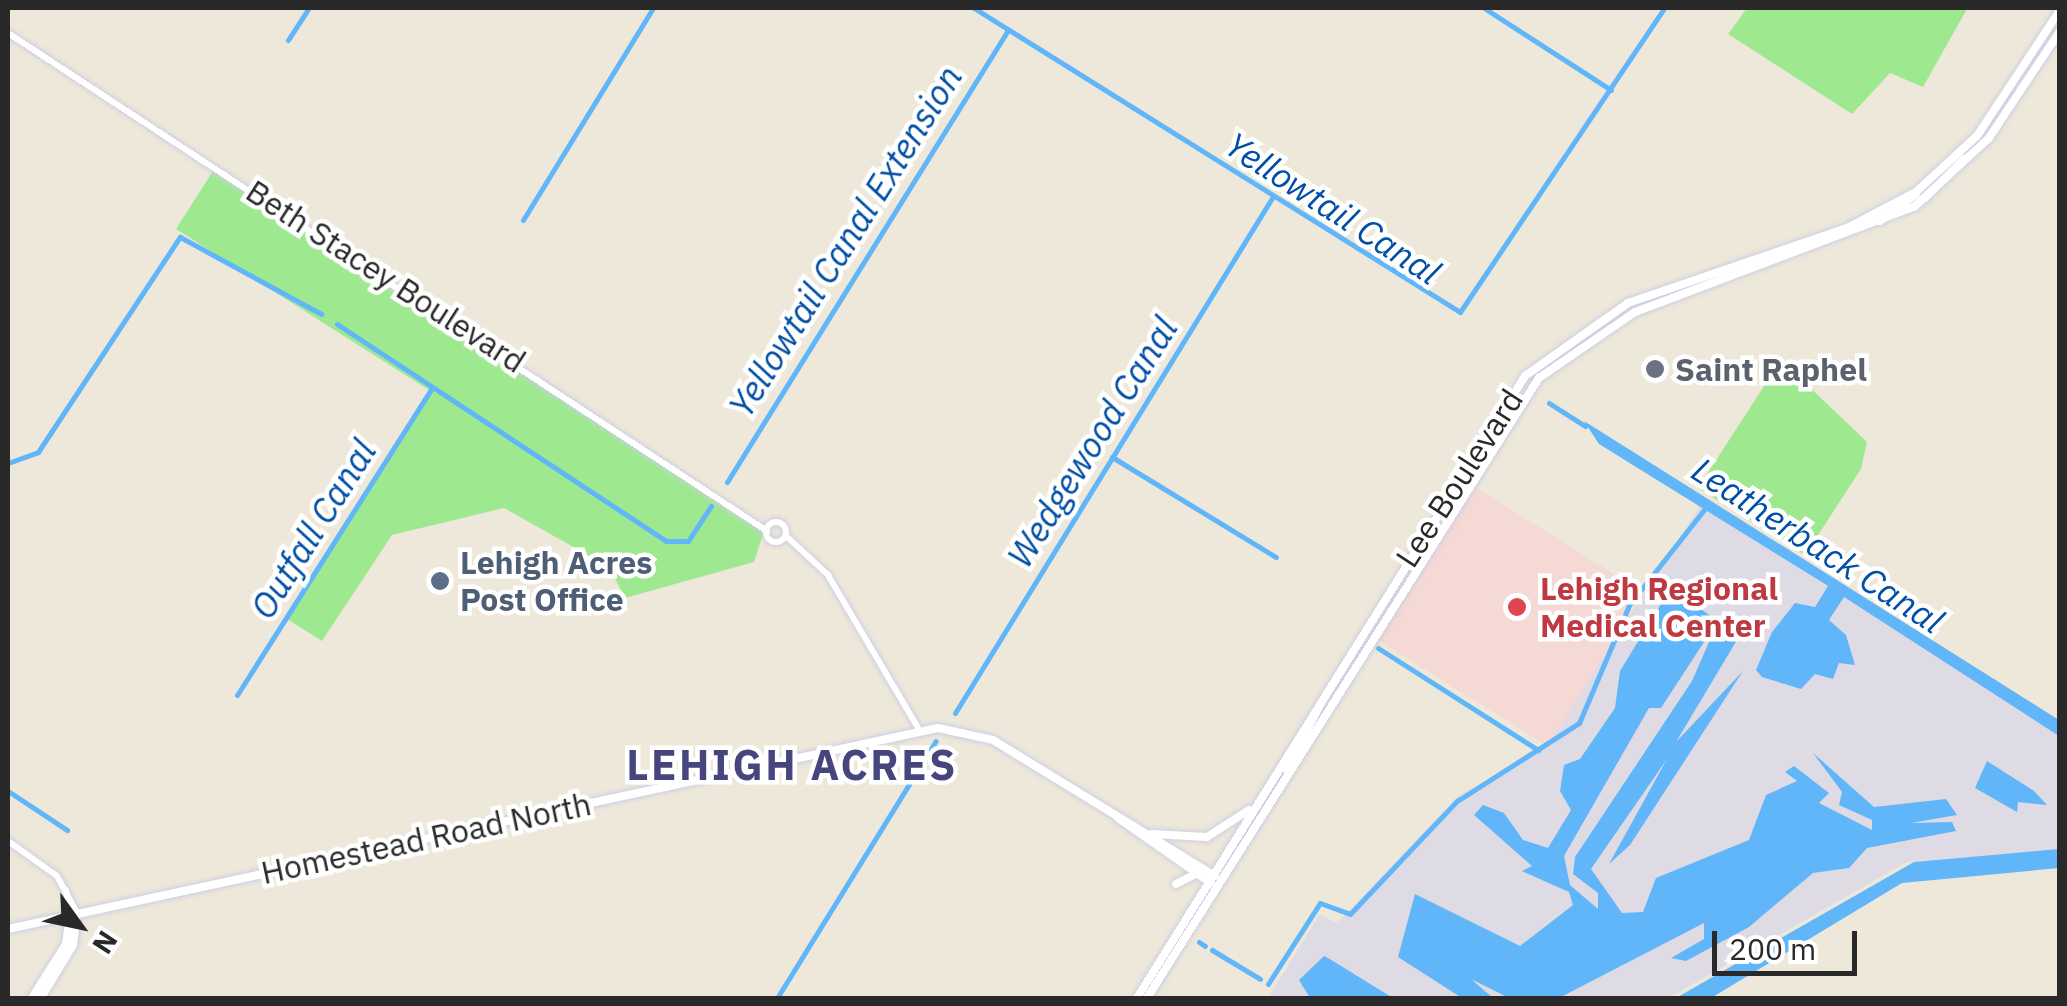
<!DOCTYPE html>
<style>
body{margin:0}
#map{position:relative;width:2067px;height:1006px;overflow:hidden;background:#ede8d9;font-family:"IBM Plex Sans",sans-serif}
div>[style]{position:absolute}
.industrial>*{inset:0;background:#dfdbe4}
.medical>*{inset:0;background:#f5d9d5;transform-origin:0 0}
.green>*{inset:0;background:#9ee990}
.water>*{inset:0;background:#61b5f9}
.canal>*{height:5px;margin:-2.5px;padding:0 2.5px;transform-origin:2.5px;border-radius:2.5px;background:#61b5f9}
.roads{filter:drop-shadow(0 0 2px #cecee4) drop-shadow(0 0 2px #cecee4)}
.tertiary>*{height:6px;margin:-3px;padding:0 3px;transform-origin:3px;border-radius:3px;background:#fff}
.tertiary>.ring{margin:-3px;padding:0;box-sizing:content-box;background:none;border:6px solid #fff;border-radius:50%}
.secondary>*{height:8px;margin:-4px;padding:0 4px;transform-origin:4px;border-radius:4px;background:#fff}
.dots>*{width:28px;height:28px;translate:-50% -50%;box-sizing:border-box;border:5px solid #fff;border-radius:50%}
span{translate:-50% -50%;white-space:nowrap;text-align:center;line-height:1.15;-webkit-text-stroke:9px #fff;paint-order:stroke}
.street-label{font-size:32px;color:#292929}
.worship-label{font-size:32px;color:#5b616d;font-weight:700}
.left{translate:0 -50%;text-align:left}
.service-label{font-size:32px;color:#4e5e75;font-weight:700}
.health-label{font-size:32px;color:#be3a42;font-weight:700}
.water-label{font-size:35px;color:#014ea5;font-style:italic}
.district-label{font-size:42px;color:#46457d;font-weight:700;letter-spacing:2.5px}
.frame{position:absolute;inset:0;border:10px solid #292929;pointer-events:none}
.north{position:absolute;left:30px;top:876px;width:100px;height:100px;-webkit-text-stroke:8px #fff;paint-order:stroke;rotate:123deg;font-size:28px;font-weight:700;line-height:40px;text-align:center;color:#292929}
.north::after{content:'';display:block;margin:auto;width:35px;height:45px;background:#292929;clip-path:polygon(50% 0,100% 100%,50% 72%,0 100%)}
.scale{position:absolute;left:1712px;top:931px;width:145px;height:45px;box-sizing:border-box;border:5px solid #292929;border-top:0;padding-left:12px;font-size:30px;line-height:35px;white-space:nowrap;color:#292929;-webkit-text-stroke:8px #fff;paint-order:stroke}
</style>
<div id="map">
<div class="industrial">
<i style="clip-path:polygon(1700px 506px,2059px 733px,2059px 850px,1907px 862px,1668px 998px,1268px 998px,1320px 914px,1335px 923px,1343px 917px,1458px 796px,1544px 748px)"></i>
</div>
<div class="medical">
<i style="left:1473px;top:486px;width:201px;height:181px;rotate:32deg"></i>
</div>
<div class="green">
<i style="clip-path:polygon(1747px 8px,1967px 8px,1967px 9px,1923px 87px,1890px 73px,1852px 114px,1728px 34px)"></i>
<i style="clip-path:polygon(215px 168px,764px 531px,754px 562px,625px 598px,609px 567px,504px 508px,392px 535px,322px 641px,287px 619px,432px 392px,176px 229px)"></i>
<i style="clip-path:polygon(1781px 360px,1867px 442px,1861px 469px,1805px 555px,1698px 488px)"></i>
</div>
<div class="water">
<i style="clip-path:polygon(1584px 421px,2059px 720px,2059px 736px,1844px 597px,1829px 620px,1846px 635px,1855px 665px,1839px 663px,1833px 679px,1815px 674px,1801px 689px,1762px 677px,1756px 670px,1772px 632px,1795px 603px,1815px 607px,1828px 586px,1599px 444px)"></i>
<i style="clip-path:polygon(evenodd,1670px 589px,1740px 635px,1676px 742px,1743px 671px,1630px 845px,1609px 864px,1667px 759px,1591px 869px,1622px 913px,1643px 912px,1656px 878px,1749px 840px,1766px 795px,1797px 781px,1785px 772px,1794px 766px,1829px 793px,1819px 803px,1872px 830px,1872px 820px,1839px 805px,1842px 792px,1813px 753px,1874px 807px,1946px 799px,1957px 815px,1911px 823px,1952px 822px,1956px 831px,1867px 848px,1849px 868px,1813px 873px,1749px 927px,1686px 961px,1671px 958px,1704px 939px,1704px 923px,1559px 998px,1509px 998px,1471px 979px,1493px 998px,1462px 998px,1398px 957px,1415px 894px,1520px 946px,1573px 905px,1569px 892px,1522px 871px,1532px 866px,1474px 815px,1483px 805px,1504px 813px,1523px 840px,1548px 848px,1571px 810px,1560px 791px,1564px 765px,1580px 759px,1615px 708px,1620px 671px,1670px 589px,1719px 619px,1692px 681px,1575px 857px,1573px 874px,1598px 893px,1598px 909px,1570px 885px,1564px 856px,1649px 708px,1661px 708px,1719px 619px)"></i>
<i style="clip-path:polygon(1987px 761px,2034px 791px,2047px 805px,2018px 802px,2017px 812px,1975px 788px)"></i>
<i style="clip-path:polygon(2059px 849px,2059px 868px,1902px 883px,1711px 998px,1676px 998px,1914px 862px)"></i>
<i style="clip-path:polygon(1324px 956px,1328px 958px,1393px 998px,1310px 998px,1299px 980px)"></i>
</div>
<div class="canal">
<i style="left:974px;top:8px;width:573px;rotate:32.03deg"></i>
<i style="left:1460px;top:312px;width:366px;rotate:-56.1deg"></i>
<i style="left:1484px;top:8px;width:151px;rotate:32.8deg"></i>
<i style="left:288px;top:40px;width:38px;rotate:-57deg"></i>
<i style="left:523px;top:220px;width:249px;rotate:-58.5deg"></i>
<i style="left:337px;top:324px;width:394px;rotate:33.4deg"></i>
<i style="left:666px;top:541px;width:22px"></i>
<i style="left:688px;top:541px;width:42px;rotate:-56.7deg"></i>
<i style="left:1549px;top:403px;width:43px;rotate:32.6deg"></i>
<i style="left:1112px;top:457px;width:192px;rotate:31.4deg"></i>
<i style="left:8px;top:463px;width:32px;rotate:-20deg"></i>
<i style="left:38px;top:452px;width:258px;rotate:-56.6deg"></i>
<i style="left:180px;top:237px;width:161px;rotate:28.6deg"></i>
<i style="left:727px;top:482px;width:532px;rotate:-58.13deg"></i>
<i style="left:1378px;top:648px;width:190px;rotate:32.5deg"></i>
<i style="left:237px;top:695px;width:362px;rotate:-57.6deg"></i>
<i style="left:955px;top:713px;width:605px;rotate:-58.39deg"></i>
<i style="left:8px;top:791px;width:71px;rotate:33.5deg"></i>
<i style="left:1199px;top:942px;width:7px;rotate:34deg"></i>
<i style="left:1212px;top:950px;width:56px;rotate:31.1deg"></i>
<i style="left:1268px;top:984px;width:96px;rotate:-57.3deg"></i>
<i style="left:1320px;top:903px;width:32px;rotate:20deg"></i>
<i style="left:1350px;top:914px;width:156px;rotate:-46.6deg"></i>
<i style="left:1457px;top:801px;width:145px;rotate:-32.6deg"></i>
<i style="left:1579px;top:723px;width:128px;rotate:-67deg"></i>
<i style="left:1629px;top:605px;width:125px;rotate:-51.8deg"></i>
<i style="left:777px;top:998px;width:302px;rotate:-58.3deg"></i>
</div>
<div class="roads">
<div class="tertiary">
<i style="left:8px;top:33px;width:908px;rotate:33.27deg"></i>
<i class="ring" style="left:766px;top:522px;width:14px;height:14px"></i>
<i style="left:785px;top:535px;width:59px;rotate:42.9deg"></i>
<i style="left:828px;top:575px;width:181px;rotate:59.5deg"></i>
<i style="left:8px;top:841px;width:60px;rotate:35.5deg"></i>
<i style="left:57px;top:876px;width:42px;rotate:61.6deg"></i>
<i style="left:66px;top:890px;width:24px;rotate:81deg"></i>
</div>
<div class="secondary">
<i style="left:1925px;top:198px;width:55px;rotate:-45deg"></i>
<i style="left:1880px;top:221px;width:45px;rotate:-36.9deg"></i>
<i style="left:1470px;top:478px;width:54px;rotate:-68.2deg"></i>
<i style="left:1287px;top:770px;width:75px;rotate:-63.1deg"></i>
<i style="left:1118px;top:818px;width:113px;rotate:35deg"></i>
<i style="left:1152px;top:834px;width:55px;rotate:3.1deg"></i>
<i style="left:1207px;top:837px;width:50px;rotate:-32.7deg"></i>
<i style="left:1176px;top:884px;width:22px;rotate:-27deg"></i>
<i style="left:8px;top:929px;width:951px;rotate:-12.2deg"></i>
<i style="left:938px;top:728px;width:56px;rotate:12.3deg"></i>
<i style="left:993px;top:740px;width:260px;rotate:31.5deg"></i>
<i style="left:32px;top:998px;width:64px;rotate:-57.8deg"></i>
<i style="left:66px;top:944px;width:30px;rotate:-82deg"></i>
<i style="left:41px;top:998px;width:62px;rotate:-58.9deg"></i>
<i style="left:73px;top:945px;width:32px;rotate:-83deg"></i>
<i style="left:1137px;top:998px;width:733px;rotate:-58.04deg"></i>
<i style="left:1525px;top:376px;width:126px;rotate:-35.3deg"></i>
<i style="left:1628px;top:303px;width:231px;rotate:-18.9deg"></i>
<i style="left:1847px;top:228px;width:78px;rotate:-27.6deg"></i>
<i style="left:1916px;top:192px;width:83px;rotate:-42.6deg"></i>
<i style="left:1977px;top:136px;width:151px;rotate:-56.6deg"></i>
<i style="left:1147px;top:998px;width:734px;rotate:-57.7deg"></i>
<i style="left:1539px;top:378px;width:116px;rotate:-34.5deg"></i>
<i style="left:1635px;top:312px;width:299px;rotate:-20.7deg"></i>
<i style="left:1915px;top:206px;width:100px;rotate:-42.6deg"></i>
<i style="left:1989px;top:138px;width:128px;rotate:-56.4deg"></i>
</div>
</div>
<div class="dots">
<i style="left:1655px;top:369px;background:#6b7280"></i>
<i style="left:440px;top:581px;background:#5c6f8a"></i>
<i style="left:1517px;top:607px;background:#e0444e"></i>
</div>
<div class="street-label">
<span style="left:386px;top:276px;rotate:33deg">Beth Stacey Boulevard</span>
<span style="left:1459px;top:478px;rotate:-57deg">Lee Boulevard</span>
<span style="left:426px;top:838px;rotate:-12deg">Homestead Road North</span>
</div>
<div class="worship-label">
<span class="left" style="left:1675px;top:369px">Saint Raphel</span>
</div>
<div class="service-label">
<span class="left" style="left:460px;top:581px">Lehigh Acres<br>Post Office</span>
</div>
<div class="health-label">
<span class="left" style="left:1540px;top:607px">Lehigh Regional<br>Medical Center</span>
</div>
<div class="water-label">
<span style="left:1333px;top:208px;rotate:33deg">Yellowtail Canal</span>
<span style="left:845px;top:241px;rotate:-58deg">Yellowtail Canal Extension</span>
<span style="left:1092px;top:442px;rotate:-58deg">Wedgewood Canal</span>
<span style="left:313px;top:529px;rotate:-58deg">Outfall Canal</span>
<span style="left:1818px;top:545px;rotate:33deg">Leatherback Canal</span>
</div>
<div class="district-label">
<span style="left:792px;top:765px">LEHIGH ACRES</span>
</div>
<div class="frame"></div>
<div class="north">N</div>
<div class="scale">200 m</div>
</div>
